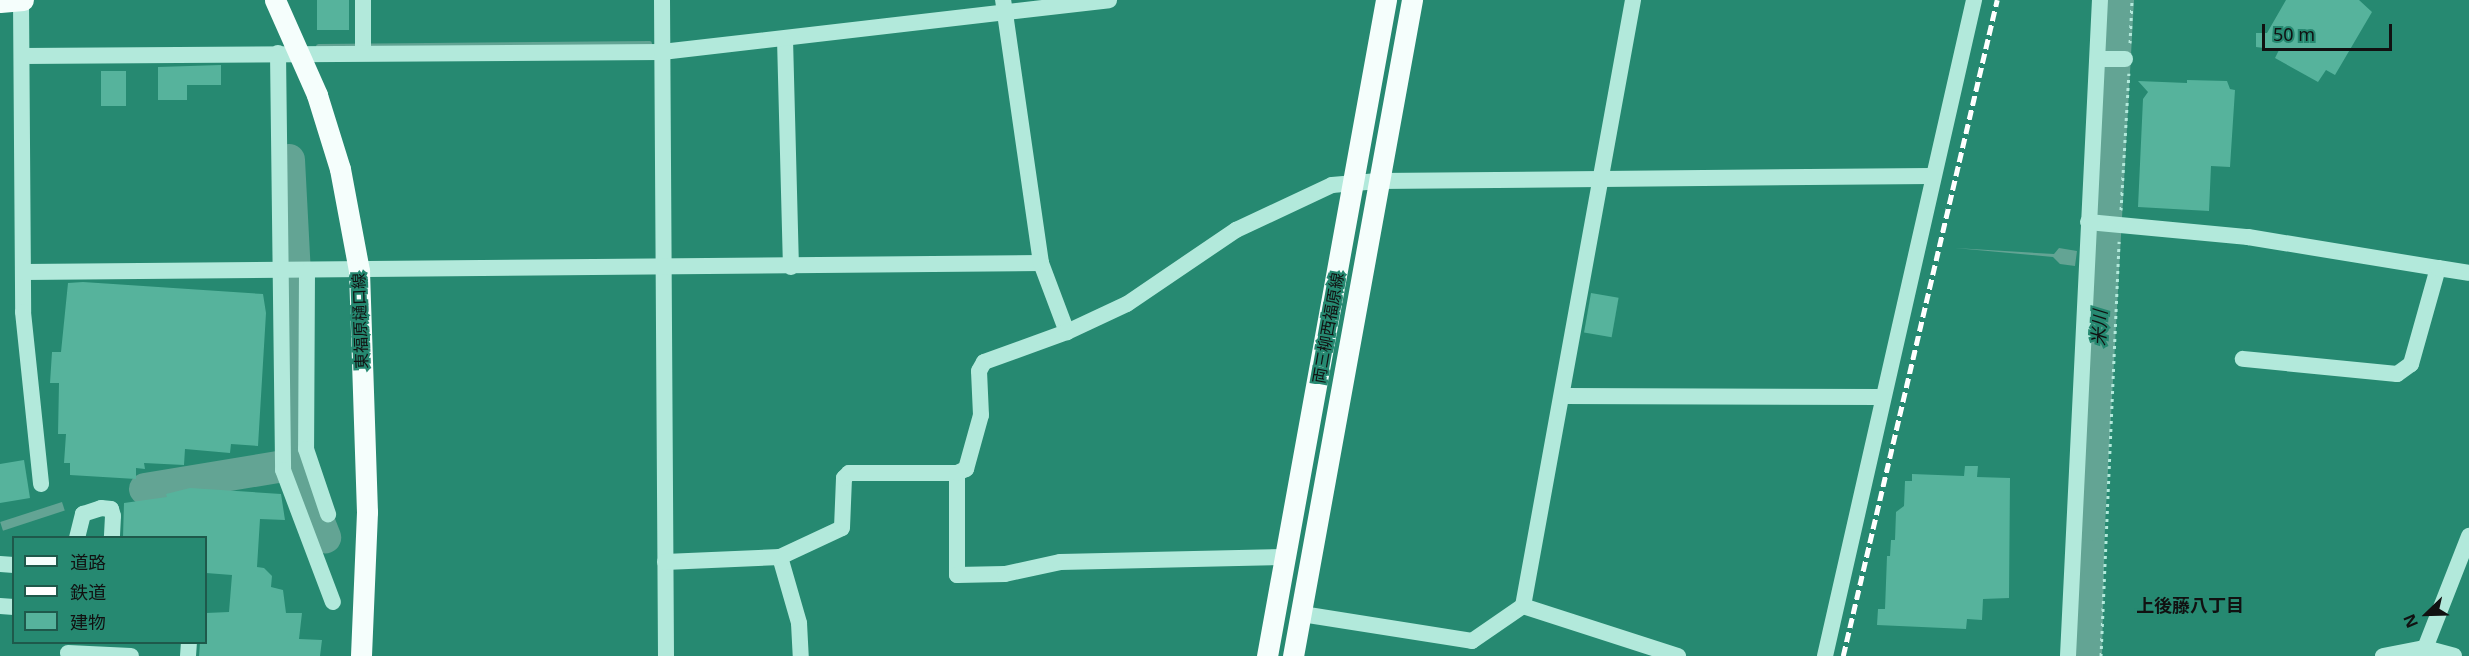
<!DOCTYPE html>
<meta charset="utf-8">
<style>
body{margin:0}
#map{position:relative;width:2469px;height:656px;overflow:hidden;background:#268971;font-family:"Noto Sans","Noto Sans JP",sans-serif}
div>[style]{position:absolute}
.water>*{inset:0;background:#63a494;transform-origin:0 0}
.stream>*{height:5px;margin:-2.5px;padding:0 2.5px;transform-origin:2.5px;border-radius:2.5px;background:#63a494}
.river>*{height:32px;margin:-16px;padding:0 16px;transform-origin:16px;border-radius:16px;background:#63a494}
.building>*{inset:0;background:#56b39c;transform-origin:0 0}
.path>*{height:3px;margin-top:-1.5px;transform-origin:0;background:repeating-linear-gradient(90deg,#b2e9db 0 3px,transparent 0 7.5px)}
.minor>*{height:16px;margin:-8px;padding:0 8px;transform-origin:8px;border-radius:8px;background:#b2e9db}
.major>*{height:21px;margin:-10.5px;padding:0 10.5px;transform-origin:10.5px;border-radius:10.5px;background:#f5fefc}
.rail>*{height:4.5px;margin-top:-2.25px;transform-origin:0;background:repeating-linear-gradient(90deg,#fff 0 10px,transparent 0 14.5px)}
span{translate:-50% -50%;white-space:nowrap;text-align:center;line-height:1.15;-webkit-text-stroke:4.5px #268971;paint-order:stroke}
.street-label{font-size:16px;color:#111}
.water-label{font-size:18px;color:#111;font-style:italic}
.neighbourhood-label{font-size:18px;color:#111;font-weight:700}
.legend{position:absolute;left:12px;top:536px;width:195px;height:108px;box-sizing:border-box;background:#268971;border:2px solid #1e594b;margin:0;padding:8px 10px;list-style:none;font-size:18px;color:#111}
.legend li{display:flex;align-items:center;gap:12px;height:30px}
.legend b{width:30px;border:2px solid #1e594b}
.north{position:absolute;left:2397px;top:584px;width:60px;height:60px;-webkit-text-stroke:4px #268971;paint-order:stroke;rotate:247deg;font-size:16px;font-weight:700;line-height:24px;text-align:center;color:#111}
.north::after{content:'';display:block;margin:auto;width:21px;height:27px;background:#111;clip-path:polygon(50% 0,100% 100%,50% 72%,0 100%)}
.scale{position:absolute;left:2262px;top:24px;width:130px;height:27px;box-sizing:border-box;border:3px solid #111;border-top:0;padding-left:8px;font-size:18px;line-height:21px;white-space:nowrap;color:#111;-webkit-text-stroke:4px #268971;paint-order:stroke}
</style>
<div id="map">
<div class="water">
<i style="clip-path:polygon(1955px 248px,2054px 254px,2059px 248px,2077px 251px,2075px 266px,2060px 264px,2053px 257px)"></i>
<i style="left:62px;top:502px;width:9px;height:65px;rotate:72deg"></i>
</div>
<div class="stream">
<i style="left:318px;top:46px;width:331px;rotate:-0.5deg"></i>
</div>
<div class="river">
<i style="left:289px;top:160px;width:134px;rotate:87deg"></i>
<i style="left:296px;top:294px;width:170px;rotate:90deg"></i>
<i style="left:296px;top:464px;width:79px;rotate:68.3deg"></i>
<i style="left:145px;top:489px;width:153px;rotate:-9.4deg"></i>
<i style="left:2086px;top:656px;width:131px;rotate:-88.7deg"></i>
<i style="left:2089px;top:525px;width:526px;rotate:-86.84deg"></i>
</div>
<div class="building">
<i style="left:317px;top:0;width:32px;height:30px"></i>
<i style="clip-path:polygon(2286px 0,2359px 0,2372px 12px,2335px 75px,2326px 70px,2318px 82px,2275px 58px,2279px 50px,2256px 47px,2256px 33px,2267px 33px)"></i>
<i style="clip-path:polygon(221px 65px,221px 85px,187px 85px,187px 100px,158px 100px,158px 67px)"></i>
<i style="left:126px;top:71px;width:35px;height:25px;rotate:90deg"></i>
<i style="clip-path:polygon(2187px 80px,2227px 81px,2230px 89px,2235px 90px,2230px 167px,2211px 166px,2209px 211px,2138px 207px,2143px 99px,2148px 92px,2138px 81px,2187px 83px)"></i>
<i style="clip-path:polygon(83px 282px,263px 294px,266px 313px,258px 446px,231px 444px,230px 453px,185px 449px,184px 465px,144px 463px,145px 469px,136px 468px,136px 479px,70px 475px,70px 463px,64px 463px,66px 434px,58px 434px,59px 383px,50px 383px,52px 352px,61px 352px,68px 283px)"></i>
<i style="left:1591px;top:293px;width:28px;height:40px;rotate:10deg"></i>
<i style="clip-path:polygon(24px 460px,30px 498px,0 503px,0 464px)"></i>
<i style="clip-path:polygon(1965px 466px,1978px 466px,1977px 477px,2010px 478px,2009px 598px,1983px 599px,1982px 620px,1967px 619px,1966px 629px,1877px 625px,1878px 609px,1885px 609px,1887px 556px,1890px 556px,1891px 540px,1895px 540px,1896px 512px,1904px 506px,1905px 481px,1912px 481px,1912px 474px,1964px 476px)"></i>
<i style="clip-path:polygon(190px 488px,281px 494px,285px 520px,260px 519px,257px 567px,264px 568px,272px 576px,271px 587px,283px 590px,286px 613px,302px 613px,299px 639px,322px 640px,320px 656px,199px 656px,200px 642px,206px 642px,206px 613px,229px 612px,232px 575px,206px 573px,206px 537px,123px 537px,124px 503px,167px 497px,166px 494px)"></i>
</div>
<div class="path">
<i style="left:2130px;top:43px;width:43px;rotate:-87.3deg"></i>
<i style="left:2121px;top:210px;width:137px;rotate:-86.7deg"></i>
<i style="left:2101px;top:656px;width:415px;rotate:-87.5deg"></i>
</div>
<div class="minor">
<i style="left:21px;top:0;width:312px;rotate:89.6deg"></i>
<i style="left:23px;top:312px;width:173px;rotate:84deg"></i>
<i style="left:662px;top:0;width:656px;rotate:89.65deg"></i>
<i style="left:785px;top:39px;width:228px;rotate:88.5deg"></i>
<i style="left:278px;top:53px;width:417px;rotate:89.3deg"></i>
<i style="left:283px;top:470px;width:141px;rotate:69.3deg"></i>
<i style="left:363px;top:53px;width:53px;rotate:-90deg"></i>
<i style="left:22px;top:56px;width:640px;rotate:-0.36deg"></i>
<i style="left:662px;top:52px;width:450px;rotate:-6.6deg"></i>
<i style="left:2098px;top:59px;width:27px"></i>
<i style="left:2088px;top:222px;width:161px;rotate:5.4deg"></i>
<i style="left:2248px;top:237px;width:193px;rotate:9.3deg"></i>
<i style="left:2438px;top:268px;width:100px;rotate:105.7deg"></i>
<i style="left:2411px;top:364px;width:17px;rotate:144deg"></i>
<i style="left:2397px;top:374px;width:155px;rotate:-174.4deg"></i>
<i style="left:1041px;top:263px;width:74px;rotate:69.4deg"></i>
<i style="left:1067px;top:332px;width:66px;rotate:-25deg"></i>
<i style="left:1127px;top:304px;width:132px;rotate:-34.2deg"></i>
<i style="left:1236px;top:230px;width:106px;rotate:-25.1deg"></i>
<i style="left:1332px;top:185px;width:46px;rotate:-5deg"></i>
<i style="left:1378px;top:181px;width:553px;rotate:-0.52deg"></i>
<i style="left:2438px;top:268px;width:31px;rotate:9deg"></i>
<i style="left:24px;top:272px;width:1017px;rotate:-0.51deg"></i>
<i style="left:1041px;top:263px;width:266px;rotate:-98.2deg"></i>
<i style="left:307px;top:272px;width:177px;rotate:90.3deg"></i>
<i style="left:306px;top:449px;width:69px;rotate:71.3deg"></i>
<i style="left:1564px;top:396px;width:318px;rotate:0.2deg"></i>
<i style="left:957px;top:473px;width:102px;rotate:90deg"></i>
<i style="left:957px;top:575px;width:48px;rotate:-1.2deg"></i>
<i style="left:1005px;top:574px;width:56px;rotate:-12.3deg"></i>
<i style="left:1060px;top:562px;width:225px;rotate:-1.3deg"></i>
<i style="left:77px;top:538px;width:25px;rotate:-76deg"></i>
<i style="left:83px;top:514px;width:19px;rotate:-18deg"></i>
<i style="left:101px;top:508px;width:10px;rotate:6deg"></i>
<i style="left:111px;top:509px;width:7px;rotate:74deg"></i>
<i style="left:113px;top:516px;width:22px;rotate:93deg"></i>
<i style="left:780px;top:557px;width:69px;rotate:73.9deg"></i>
<i style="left:799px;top:623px;width:33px;rotate:87deg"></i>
<i style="left:665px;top:562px;width:115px;rotate:-2.5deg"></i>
<i style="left:780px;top:557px;width:68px;rotate:-25.1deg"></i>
<i style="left:842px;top:528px;width:50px;rotate:-87.7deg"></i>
<i style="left:844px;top:478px;width:7px;rotate:-45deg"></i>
<i style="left:849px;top:473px;width:108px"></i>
<i style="left:957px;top:473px;width:10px;rotate:-24deg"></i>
<i style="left:966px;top:469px;width:56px;rotate:-74.5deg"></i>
<i style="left:981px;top:415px;width:44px;rotate:-92.6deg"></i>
<i style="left:979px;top:371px;width:10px;rotate:-61deg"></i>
<i style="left:984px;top:362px;width:88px;rotate:-19.9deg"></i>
<i style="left:0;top:564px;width:14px;rotate:4deg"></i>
<i style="left:0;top:606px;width:14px;rotate:4deg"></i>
<i style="left:1523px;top:606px;width:163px;rotate:17.9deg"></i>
<i style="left:1302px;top:614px;width:172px;rotate:9deg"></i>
<i style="left:1472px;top:641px;width:62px;rotate:-34.5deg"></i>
<i style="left:1523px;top:606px;width:616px;rotate:-79.71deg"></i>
<i style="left:68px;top:653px;width:63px;rotate:2.7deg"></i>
<i style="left:188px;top:656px;width:14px;rotate:-86deg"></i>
<i style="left:1825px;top:656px;width:673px;rotate:-77.2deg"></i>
<i style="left:2068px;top:656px;width:657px;rotate:-87.21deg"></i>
<i style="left:2383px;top:656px;width:43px;rotate:-10.8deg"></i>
<i style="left:2425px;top:648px;width:30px;rotate:15deg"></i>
<i style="left:2422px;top:656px;width:129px;rotate:-68.6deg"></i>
</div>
<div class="major">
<i style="left:275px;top:0;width:104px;rotate:66.1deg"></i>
<i style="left:317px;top:95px;width:77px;rotate:72.7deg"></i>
<i style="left:340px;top:169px;width:104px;rotate:79.4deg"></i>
<i style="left:359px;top:271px;width:241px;rotate:88.1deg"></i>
<i style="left:367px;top:512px;width:144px;rotate:92.4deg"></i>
<i style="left:0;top:2px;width:23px;rotate:-5deg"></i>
<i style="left:1267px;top:656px;width:667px;rotate:-79.72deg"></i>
<i style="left:1293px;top:656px;width:667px;rotate:-79.72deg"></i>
</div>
<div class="rail">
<i style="left:1843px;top:656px;width:674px;rotate:-76.79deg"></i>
</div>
<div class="street-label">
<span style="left:360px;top:321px;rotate:-92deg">東福原樋口線</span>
<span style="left:1328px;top:328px;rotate:-80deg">両三柳西福原線</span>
</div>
<div class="water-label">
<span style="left:2099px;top:328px;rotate:-87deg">米川</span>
</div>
<div class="neighbourhood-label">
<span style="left:2190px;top:605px">上後藤八丁目</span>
</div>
<ul class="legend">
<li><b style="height:8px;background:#f5fefc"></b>道路</li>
<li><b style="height:8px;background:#fff"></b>鉄道</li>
<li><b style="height:16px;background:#56b39c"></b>建物</li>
</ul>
<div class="north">N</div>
<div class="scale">50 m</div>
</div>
